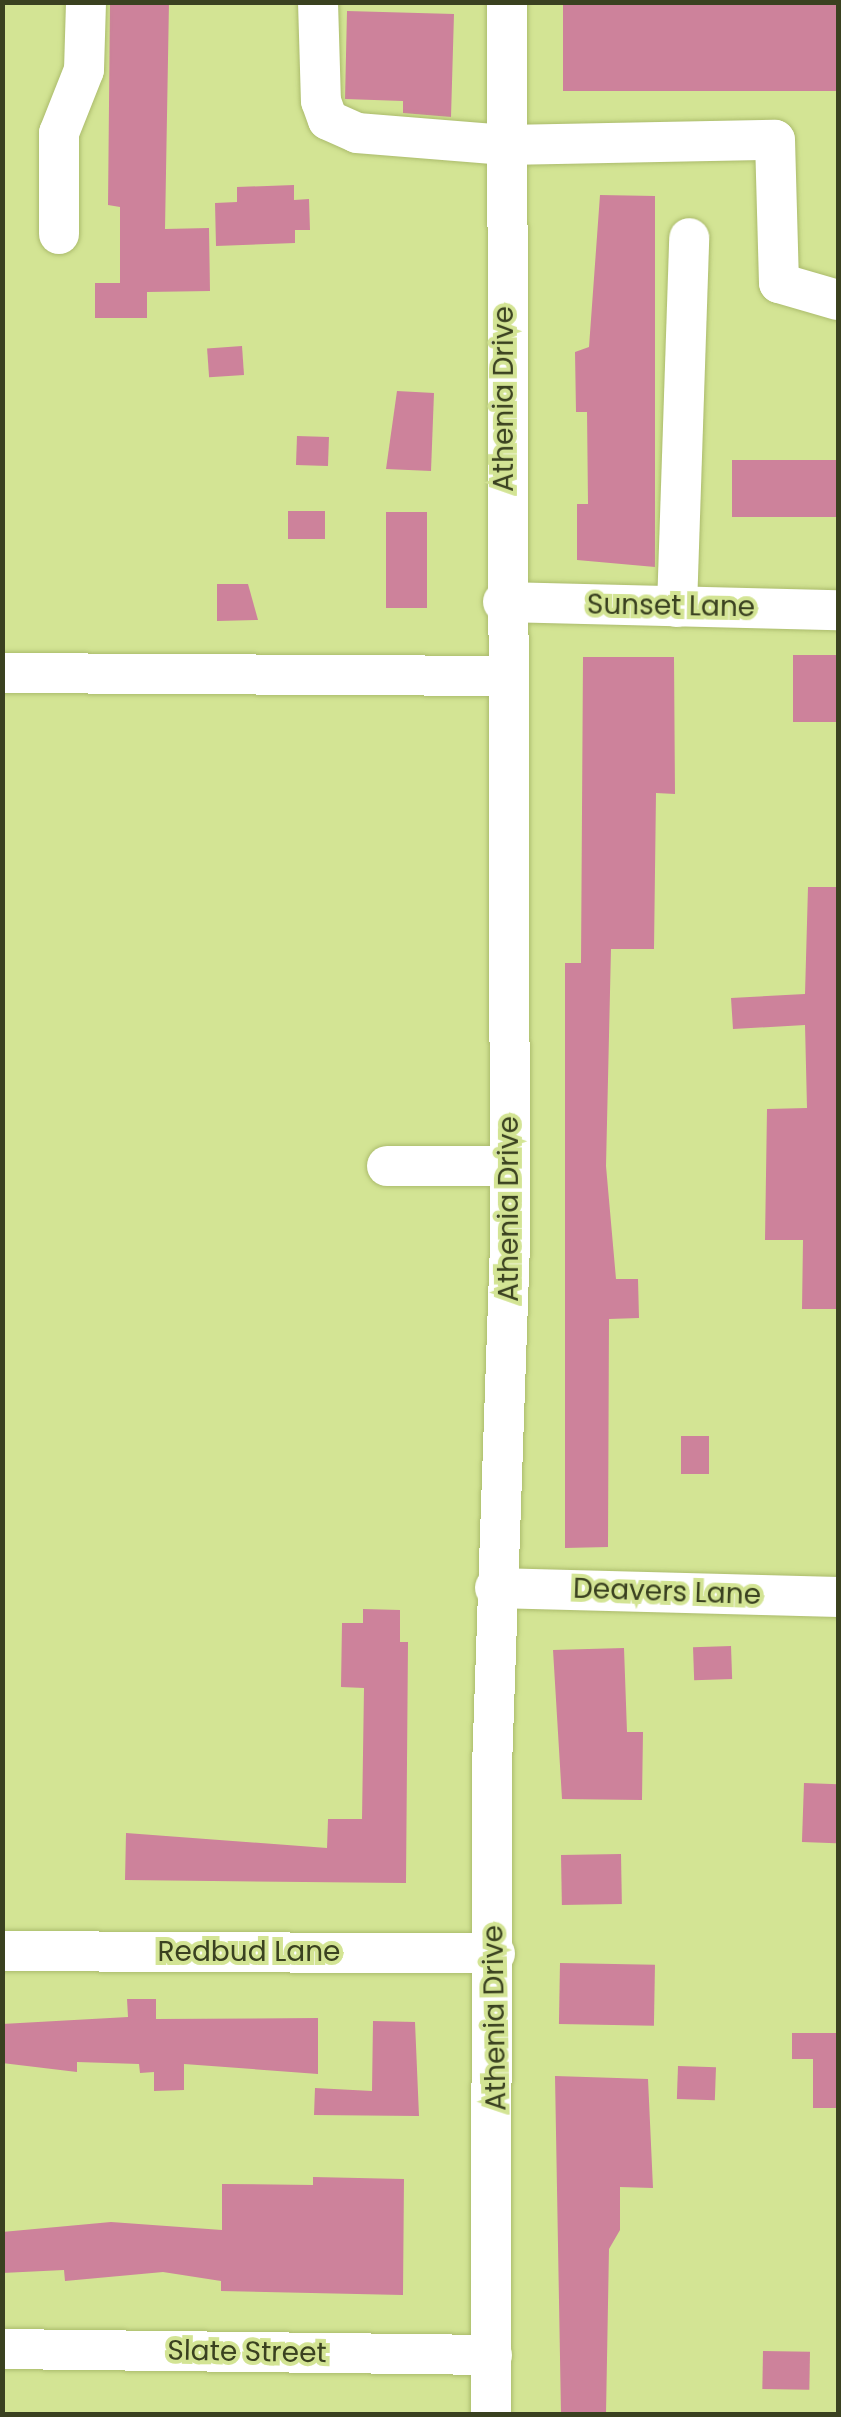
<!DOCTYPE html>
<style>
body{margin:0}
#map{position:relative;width:841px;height:2417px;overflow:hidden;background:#d3e494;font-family:Poppins,sans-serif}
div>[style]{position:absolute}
.building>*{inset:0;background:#cd829b;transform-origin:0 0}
.roads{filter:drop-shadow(0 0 2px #abbb6c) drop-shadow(0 0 2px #abbb6c)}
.minor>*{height:40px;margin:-20px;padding:0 20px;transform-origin:20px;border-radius:20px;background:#fff}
span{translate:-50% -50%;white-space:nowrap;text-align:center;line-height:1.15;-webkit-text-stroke:8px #d3e494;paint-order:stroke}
.street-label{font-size:28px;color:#3a4120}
.frame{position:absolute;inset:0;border:5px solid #3a4120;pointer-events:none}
</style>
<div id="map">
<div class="building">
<i style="clip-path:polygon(110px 2px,169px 2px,165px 229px,209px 228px,210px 291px,147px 292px,147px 318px,95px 318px,95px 283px,120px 283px,120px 207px,108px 205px)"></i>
<i style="left:563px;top:2px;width:275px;height:89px"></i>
<i style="clip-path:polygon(347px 11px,454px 14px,451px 117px,403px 113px,403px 101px,345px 99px)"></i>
<i style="clip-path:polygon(294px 185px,294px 200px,309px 199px,310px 230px,295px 230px,295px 243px,216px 246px,215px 203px,237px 202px,237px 187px)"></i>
<i style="clip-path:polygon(600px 195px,655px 196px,655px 567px,577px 560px,577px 504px,588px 504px,587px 412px,576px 412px,575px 352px,589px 347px)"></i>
<i style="left:242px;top:346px;width:29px;height:35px;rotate:86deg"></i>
<i style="clip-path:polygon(397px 391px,434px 393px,431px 471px,386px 469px)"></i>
<i style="left:297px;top:436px;width:32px;height:29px;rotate:2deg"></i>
<i style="left:732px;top:460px;width:106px;height:57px"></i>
<i style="left:288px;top:511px;width:37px;height:28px"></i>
<i style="left:386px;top:512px;width:41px;height:96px"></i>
<i style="clip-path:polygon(217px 584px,248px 584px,258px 620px,217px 621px)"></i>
<i style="left:793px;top:655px;width:45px;height:67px"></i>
<i style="clip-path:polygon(583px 657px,674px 657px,675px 794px,656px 793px,654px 949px,611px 949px,606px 1166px,616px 1279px,638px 1279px,639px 1318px,609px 1319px,608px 1547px,565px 1548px,565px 963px,581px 963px)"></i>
<i style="clip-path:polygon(808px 887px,838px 887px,838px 1309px,802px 1309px,803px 1240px,765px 1240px,767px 1109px,807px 1108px,805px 1025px,733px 1029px,731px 998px,805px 994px)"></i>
<i style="left:681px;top:1436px;width:28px;height:38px"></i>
<i style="clip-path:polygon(363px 1609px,400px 1610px,400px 1642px,408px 1642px,406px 1883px,125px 1880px,126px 1833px,327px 1848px,328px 1819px,362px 1819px,364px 1688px,341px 1687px,342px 1623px,363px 1623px)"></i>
<i style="left:731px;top:1646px;width:33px;height:38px;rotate:88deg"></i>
<i style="clip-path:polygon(624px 1648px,627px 1732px,643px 1732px,642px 1800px,562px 1799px,553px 1650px)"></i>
<i style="left:804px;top:1783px;width:34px;height:59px;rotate:2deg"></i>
<i style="left:621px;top:1854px;width:50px;height:60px;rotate:89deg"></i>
<i style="left:560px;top:1963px;width:95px;height:61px;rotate:1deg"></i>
<i style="clip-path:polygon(127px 1999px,156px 1999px,156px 2019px,318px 2018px,318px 2074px,184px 2064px,184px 2090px,154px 2091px,154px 2072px,140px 2073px,139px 2064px,77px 2062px,77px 2072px,2px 2063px,2px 2024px,128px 2017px)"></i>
<i style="clip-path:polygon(373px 2021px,415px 2022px,419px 2116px,314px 2115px,315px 2088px,372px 2091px)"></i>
<i style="clip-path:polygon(792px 2033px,838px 2033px,838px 2108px,813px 2108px,813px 2059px,792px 2059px)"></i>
<i style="left:678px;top:2066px;width:38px;height:33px;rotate:2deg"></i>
<i style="clip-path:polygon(555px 2076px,648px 2079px,653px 2188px,620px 2187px,620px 2230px,609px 2249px,606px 2414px,561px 2414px)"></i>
<i style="clip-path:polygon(313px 2177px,404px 2179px,403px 2295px,221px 2291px,221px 2281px,163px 2272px,65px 2281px,64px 2270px,2px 2273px,2px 2232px,111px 2222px,222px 2230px,222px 2184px,313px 2185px)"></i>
<i style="left:763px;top:2351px;width:47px;height:38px;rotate:1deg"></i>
</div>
<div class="roads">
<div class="minor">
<i style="left:318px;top:2px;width:99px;rotate:88.3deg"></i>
<i style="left:321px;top:101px;width:20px;rotate:70deg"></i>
<i style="left:328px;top:120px;width:32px;rotate:24deg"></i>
<i style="left:357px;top:133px;width:149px;rotate:4.6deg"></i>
<i style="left:506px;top:145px;width:269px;rotate:-1.1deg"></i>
<i style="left:775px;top:140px;width:143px;rotate:88.4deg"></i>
<i style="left:779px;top:283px;width:61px;rotate:16.1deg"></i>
<i style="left:59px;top:234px;width:101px;rotate:-90deg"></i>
<i style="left:59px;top:133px;width:68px;rotate:-68.4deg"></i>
<i style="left:84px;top:70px;width:68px;rotate:-88.3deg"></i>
<i style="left:503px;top:602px;width:335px;rotate:1.4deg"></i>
<i style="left:677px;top:607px;width:369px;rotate:-88.1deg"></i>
<i style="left:2px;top:673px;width:502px;rotate:0.34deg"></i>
<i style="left:387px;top:1166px;width:122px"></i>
<i style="left:495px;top:1588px;width:343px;rotate:1.5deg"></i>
<i style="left:2px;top:1951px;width:493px;rotate:0.3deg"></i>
<i style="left:2px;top:2349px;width:490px;rotate:0.7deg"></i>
<i style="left:491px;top:2414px;width:647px;rotate:-89.91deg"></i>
<i style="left:492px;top:1767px;width:522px;rotate:-88.03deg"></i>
<i style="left:510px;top:1245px;width:1243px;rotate:-90.14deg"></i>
</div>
</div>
<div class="street-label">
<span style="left:504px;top:399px;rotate:-90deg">Athenia Drive</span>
<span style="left:671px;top:606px;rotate:1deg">Sunset Lane</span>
<span style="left:509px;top:1209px;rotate:-90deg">Athenia Drive</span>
<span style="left:667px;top:1592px;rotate:2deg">Deavers Lane</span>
<span style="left:249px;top:1952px">Redbud Lane</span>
<span style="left:495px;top:2018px;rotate:-91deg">Athenia Drive</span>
<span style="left:247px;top:2352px;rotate:1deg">Slate Street</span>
</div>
<div class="frame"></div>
</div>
